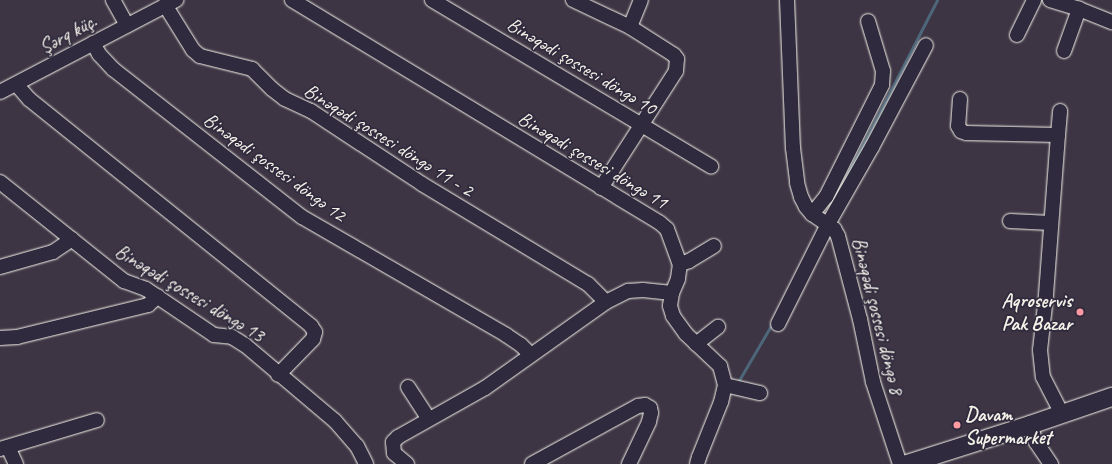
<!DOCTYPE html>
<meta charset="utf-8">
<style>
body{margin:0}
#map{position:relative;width:1112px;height:464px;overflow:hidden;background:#3d3544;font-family:Caveat,sans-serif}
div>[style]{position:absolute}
.stream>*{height:3px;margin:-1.5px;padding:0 1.5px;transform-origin:1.5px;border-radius:1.5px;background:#4e6679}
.roads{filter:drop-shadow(0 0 1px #f4f1e8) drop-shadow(0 0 1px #f4f1e8)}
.minor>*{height:14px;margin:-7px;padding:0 7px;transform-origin:7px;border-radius:7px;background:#2f2a3d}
.major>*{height:18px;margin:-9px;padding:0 9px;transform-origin:9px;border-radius:9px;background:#2f2a3d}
.dots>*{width:11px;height:11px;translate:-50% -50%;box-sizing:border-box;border:2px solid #2f2a3d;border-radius:50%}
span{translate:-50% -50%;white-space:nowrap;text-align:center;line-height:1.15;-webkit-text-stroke:3.5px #2f2a3d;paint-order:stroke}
.street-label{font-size:20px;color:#f4f1e8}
.poi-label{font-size:20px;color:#f4f1e8;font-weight:700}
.right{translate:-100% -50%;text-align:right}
.left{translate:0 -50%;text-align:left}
</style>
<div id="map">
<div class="stream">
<i style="left:842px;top:185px;width:208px;rotate:-62.8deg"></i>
<i style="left:738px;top:382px;width:69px;rotate:-59.7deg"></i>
</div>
<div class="roads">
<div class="minor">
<i style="left:113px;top:0;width:29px;rotate:61deg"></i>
<i style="left:292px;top:0;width:430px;rotate:31.2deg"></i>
<i style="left:660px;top:223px;width:9px;rotate:41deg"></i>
<i style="left:667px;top:229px;width:37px;rotate:70deg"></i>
<i style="left:680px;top:264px;width:15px;rotate:98deg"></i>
<i style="left:678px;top:279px;width:15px;rotate:113deg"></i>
<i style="left:672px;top:293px;width:13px;rotate:99deg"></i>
<i style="left:670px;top:306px;width:10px;rotate:73deg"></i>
<i style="left:673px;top:316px;width:22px;rotate:54deg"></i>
<i style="left:686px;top:334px;width:47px;rotate:43.3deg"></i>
<i style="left:720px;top:366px;width:20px;rotate:75deg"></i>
<i style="left:725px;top:385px;width:17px;rotate:103deg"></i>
<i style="left:721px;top:402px;width:59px;rotate:111.8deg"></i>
<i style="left:699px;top:457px;width:7px;rotate:106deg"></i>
<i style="left:432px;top:0;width:325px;rotate:30.8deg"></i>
<i style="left:573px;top:0;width:63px;rotate:25.3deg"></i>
<i style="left:630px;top:27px;width:52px;rotate:32.5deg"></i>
<i style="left:674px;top:55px;width:5px;rotate:53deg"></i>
<i style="left:677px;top:59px;width:12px;rotate:95deg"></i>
<i style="left:676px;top:71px;width:139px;rotate:122.7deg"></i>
<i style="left:787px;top:0;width:148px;rotate:87.7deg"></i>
<i style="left:793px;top:148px;width:35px;rotate:83deg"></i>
<i style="left:797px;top:183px;width:15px;rotate:74deg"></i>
<i style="left:801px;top:197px;width:11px;rotate:63deg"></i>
<i style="left:806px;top:207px;width:9px;rotate:49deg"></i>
<i style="left:812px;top:214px;width:27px;rotate:34deg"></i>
<i style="left:834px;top:229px;width:8px;rotate:60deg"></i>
<i style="left:838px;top:236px;width:86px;rotate:75.2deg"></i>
<i style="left:860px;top:319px;width:64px;rotate:78.3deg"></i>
<i style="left:873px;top:382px;width:86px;rotate:71.8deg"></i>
<i style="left:1050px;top:0;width:30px;rotate:17deg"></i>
<i style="left:1079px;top:9px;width:35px;rotate:22deg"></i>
<i style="left:165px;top:5px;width:53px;rotate:58.1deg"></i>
<i style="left:193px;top:50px;width:9px;rotate:41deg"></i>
<i style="left:200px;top:56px;width:54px;rotate:14deg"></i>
<i style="left:252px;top:69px;width:28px;rotate:45deg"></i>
<i style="left:272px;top:89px;width:16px;rotate:38deg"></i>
<i style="left:285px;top:99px;width:29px;rotate:25deg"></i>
<i style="left:311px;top:111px;width:133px;rotate:33.3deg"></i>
<i style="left:422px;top:184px;width:194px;rotate:31.1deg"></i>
<i style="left:588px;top:284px;width:25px;rotate:45deg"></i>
<i style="left:630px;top:27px;width:29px;rotate:-68deg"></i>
<i style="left:1017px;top:35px;width:39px;rotate:-64deg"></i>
<i style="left:93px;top:43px;width:13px;rotate:61deg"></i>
<i style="left:99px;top:54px;width:21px;rotate:47deg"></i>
<i style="left:113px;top:69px;width:240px;rotate:38.1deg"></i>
<i style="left:302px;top:217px;width:236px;rotate:30deg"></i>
<i style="left:506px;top:335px;width:18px;rotate:34deg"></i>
<i style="left:521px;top:345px;width:13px;rotate:45deg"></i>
<i style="left:1064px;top:51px;width:45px;rotate:-70.3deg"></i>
<i style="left:16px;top:84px;width:20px;rotate:49deg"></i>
<i style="left:29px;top:99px;width:362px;rotate:38.8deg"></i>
<i style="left:311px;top:326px;width:7px;rotate:56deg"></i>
<i style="left:315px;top:332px;width:7px;rotate:106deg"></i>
<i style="left:313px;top:339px;width:50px;rotate:134.2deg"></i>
<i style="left:0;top:92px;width:199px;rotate:-27.6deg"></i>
<i style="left:960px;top:99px;width:27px;rotate:94deg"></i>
<i style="left:958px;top:126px;width:6px;rotate:59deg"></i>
<i style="left:961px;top:131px;width:5px;rotate:22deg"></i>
<i style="left:966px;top:133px;width:92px;rotate:1.2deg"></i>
<i style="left:1058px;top:135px;width:161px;rotate:94.3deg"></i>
<i style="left:1046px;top:296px;width:54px;rotate:96.3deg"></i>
<i style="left:1040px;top:350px;width:27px;rotate:84deg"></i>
<i style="left:1043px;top:377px;width:42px;rotate:62.8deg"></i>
<i style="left:1058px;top:135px;width:24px;rotate:-85deg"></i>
<i style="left:0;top:182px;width:159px;rotate:38.6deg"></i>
<i style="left:124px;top:281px;width:23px;rotate:20deg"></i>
<i style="left:146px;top:289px;width:82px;rotate:34.1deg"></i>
<i style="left:214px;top:335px;width:18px;rotate:6deg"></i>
<i style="left:232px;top:337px;width:15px;rotate:32deg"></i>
<i style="left:245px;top:345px;width:118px;rotate:40.2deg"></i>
<i style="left:335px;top:421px;width:33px;rotate:49deg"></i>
<i style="left:357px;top:446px;width:20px;rotate:63deg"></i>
<i style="left:812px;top:214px;width:22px;rotate:-51deg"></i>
<i style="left:826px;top:197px;width:125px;rotate:-63.4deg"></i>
<i style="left:882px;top:85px;width:14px;rotate:-86deg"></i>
<i style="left:883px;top:71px;width:52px;rotate:-106.7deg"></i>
<i style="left:1010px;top:221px;width:41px;rotate:2.8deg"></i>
<i style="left:680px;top:264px;width:9px;rotate:-18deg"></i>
<i style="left:689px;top:261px;width:29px;rotate:-31deg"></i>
<i style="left:0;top:267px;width:55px;rotate:-15.8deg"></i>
<i style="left:53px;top:252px;width:23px;rotate:-34deg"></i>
<i style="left:778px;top:324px;width:112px;rotate:-63.4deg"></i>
<i style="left:828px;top:224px;width:89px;rotate:-60.3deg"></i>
<i style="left:872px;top:147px;width:115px;rotate:-62.1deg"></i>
<i style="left:0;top:338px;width:17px;rotate:-3deg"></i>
<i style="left:17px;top:337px;width:135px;rotate:-13.7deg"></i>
<i style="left:148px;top:305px;width:13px;rotate:-42deg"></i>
<i style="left:696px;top:344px;width:28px;rotate:-38deg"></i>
<i style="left:725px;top:385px;width:36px;rotate:13deg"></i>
<i style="left:408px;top:387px;width:38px;rotate:57deg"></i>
<i style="left:1030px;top:425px;width:18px;rotate:71deg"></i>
<i style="left:1036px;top:442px;width:27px;rotate:56deg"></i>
<i style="left:8px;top:447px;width:19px;rotate:65deg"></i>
<i style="left:0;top:449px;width:101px;rotate:-16.6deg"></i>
<i style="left:407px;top:464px;width:17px;rotate:-140deg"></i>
<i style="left:394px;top:453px;width:11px;rotate:-95deg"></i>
<i style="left:393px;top:442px;width:7px;rotate:-45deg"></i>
<i style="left:398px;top:437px;width:100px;rotate:-29.4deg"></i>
<i style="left:485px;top:388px;width:148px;rotate:-35.4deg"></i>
<i style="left:606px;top:302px;width:25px;rotate:-27deg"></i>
<i style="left:628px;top:291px;width:15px;rotate:-4deg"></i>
<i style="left:643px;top:290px;width:29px;rotate:6deg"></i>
<i style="left:532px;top:464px;width:121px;rotate:-28.7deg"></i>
<i style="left:638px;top:406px;width:7px;rotate:-8deg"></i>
<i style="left:645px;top:405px;width:6px;rotate:31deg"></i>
<i style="left:650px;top:408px;width:5px;rotate:79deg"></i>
<i style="left:651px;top:413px;width:9px;rotate:103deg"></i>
<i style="left:649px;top:422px;width:47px;rotate:115.5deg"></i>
</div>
<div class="major">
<i style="left:907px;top:464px;width:129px;rotate:-17.6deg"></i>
<i style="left:1030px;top:425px;width:87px;rotate:-18.9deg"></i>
</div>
</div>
<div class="dots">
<i style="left:1080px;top:312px;background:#ff9aa2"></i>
<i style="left:957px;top:425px;background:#ff9aa2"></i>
</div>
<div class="street-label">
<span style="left:68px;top:34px;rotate:-28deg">Şərq küç.</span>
<span style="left:582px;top:66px;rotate:31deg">Binəqədi şossesi döngə 10</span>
<span style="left:389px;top:140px;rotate:32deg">Binəqədi şossesi döngə 11 - 2</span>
<span style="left:593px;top:160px;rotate:31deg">Binəqədi şossesi döngə 11</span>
<span style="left:275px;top:167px;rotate:36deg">Binəqədi şossesi döngə 12</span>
<span style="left:190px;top:293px;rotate:31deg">Binəqədi şossesi döngə 13</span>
<span style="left:878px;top:316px;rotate:76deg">Binəqədi şossesi döngə 8</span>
</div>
<div class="poi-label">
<span class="right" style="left:1072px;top:312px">Aqroservis<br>Pak Bazar</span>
<span class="left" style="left:965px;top:426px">Davam<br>Supermarket</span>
</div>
</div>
